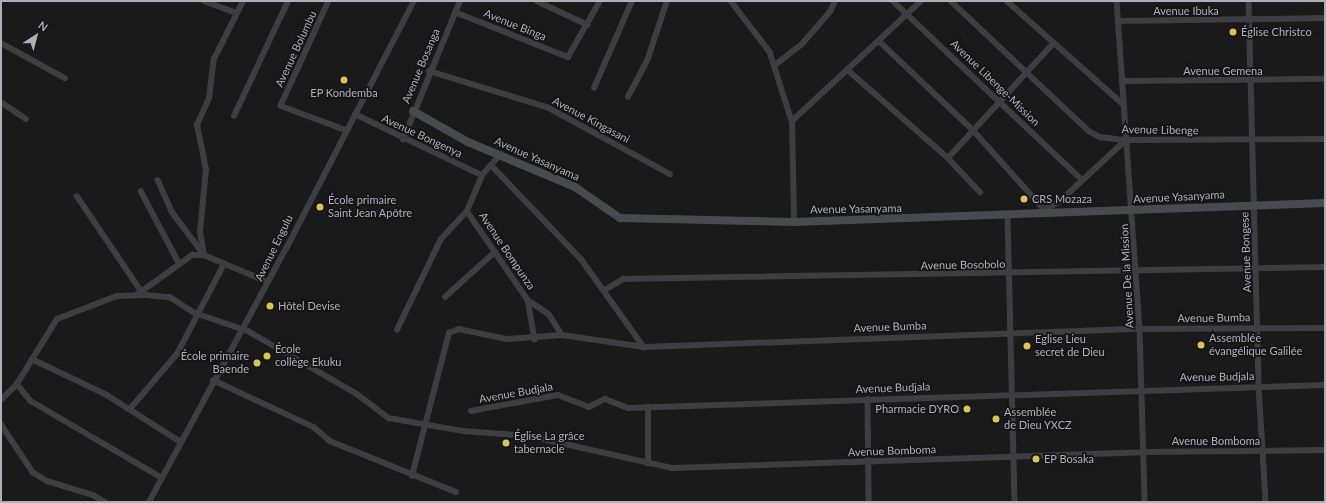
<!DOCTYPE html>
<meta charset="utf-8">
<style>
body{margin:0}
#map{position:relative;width:1326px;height:503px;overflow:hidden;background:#1a1a1b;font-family:Lato,sans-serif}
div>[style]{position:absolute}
.street>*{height:5.5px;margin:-2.75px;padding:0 2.75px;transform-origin:2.75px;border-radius:2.75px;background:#3d3d42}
.secondary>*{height:8px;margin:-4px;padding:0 4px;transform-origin:4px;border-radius:4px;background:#494a50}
.dots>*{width:11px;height:11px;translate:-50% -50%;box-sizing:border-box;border:2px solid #151416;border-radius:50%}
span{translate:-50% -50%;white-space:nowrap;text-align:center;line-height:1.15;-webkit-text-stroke:3.5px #151416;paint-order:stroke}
.street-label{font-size:11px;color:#aeafb9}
.poi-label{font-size:11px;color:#aeafb9}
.left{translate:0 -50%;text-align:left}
.right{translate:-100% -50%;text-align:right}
.frame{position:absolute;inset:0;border:2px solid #aeafb9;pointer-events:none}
.north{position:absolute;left:16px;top:16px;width:40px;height:40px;-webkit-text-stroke:3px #151416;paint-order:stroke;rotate:36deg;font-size:11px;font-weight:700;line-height:16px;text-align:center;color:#aeafb9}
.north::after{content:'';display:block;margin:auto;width:14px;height:18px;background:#aeafb9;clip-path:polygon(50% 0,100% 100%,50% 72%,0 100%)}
</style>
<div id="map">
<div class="street">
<i style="left:204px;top:1px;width:35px;rotate:20deg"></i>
<i style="left:329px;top:1px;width:115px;rotate:114.6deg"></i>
<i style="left:281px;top:106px;width:69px;rotate:20.3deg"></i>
<i style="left:537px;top:1px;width:56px;rotate:25.2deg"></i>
<i style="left:731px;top:1px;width:64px;rotate:52.6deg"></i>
<i style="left:770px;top:52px;width:72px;rotate:72.3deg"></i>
<i style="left:893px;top:1px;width:260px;rotate:43.4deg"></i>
<i style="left:951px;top:1px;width:190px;rotate:43.3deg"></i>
<i style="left:1089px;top:131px;width:13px;rotate:29deg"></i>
<i style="left:1100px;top:137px;width:26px;rotate:7deg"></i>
<i style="left:1126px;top:140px;width:199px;rotate:-0.3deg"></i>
<i style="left:1007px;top:1px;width:154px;rotate:41.6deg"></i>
<i style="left:1117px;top:1px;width:329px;rotate:86deg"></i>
<i style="left:1140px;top:329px;width:173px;rotate:88.3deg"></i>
<i style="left:1249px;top:1px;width:385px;rotate:88.5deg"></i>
<i style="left:1259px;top:386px;width:116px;rotate:86.5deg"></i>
<i style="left:455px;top:12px;width:122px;rotate:21.7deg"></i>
<i style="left:568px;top:57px;width:64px;rotate:-60.3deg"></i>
<i style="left:1119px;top:21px;width:206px;rotate:-0.8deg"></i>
<i style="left:880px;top:42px;width:128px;rotate:43.4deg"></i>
<i style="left:973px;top:130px;width:105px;rotate:48.1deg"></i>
<i style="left:1px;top:43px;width:73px;rotate:28.7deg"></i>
<i style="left:774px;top:66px;width:34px;rotate:-38deg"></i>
<i style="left:801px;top:45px;width:44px;rotate:-48.7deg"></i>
<i style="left:830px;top:12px;width:12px;rotate:-66deg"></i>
<i style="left:848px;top:70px;width:133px;rotate:41.3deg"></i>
<i style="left:948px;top:158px;width:47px;rotate:46.7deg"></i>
<i style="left:429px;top:71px;width:123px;rotate:17deg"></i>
<i style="left:547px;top:107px;width:140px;rotate:28.6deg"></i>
<i style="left:1122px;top:81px;width:203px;rotate:-0.6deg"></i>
<i style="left:594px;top:88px;width:95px;rotate:-66.4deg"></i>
<i style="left:628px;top:97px;width:41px;rotate:-62.2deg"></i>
<i style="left:647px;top:61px;width:63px;rotate:-71.6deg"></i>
<i style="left:1px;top:102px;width:30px;rotate:34deg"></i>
<i style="left:355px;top:114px;width:141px;rotate:25.7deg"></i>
<i style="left:234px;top:116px;width:127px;rotate:-64.8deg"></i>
<i style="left:403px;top:140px;width:150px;rotate:-67.7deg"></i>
<i style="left:948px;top:158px;width:155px;rotate:-47.4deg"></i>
<i style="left:491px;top:165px;width:132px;rotate:46.2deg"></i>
<i style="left:582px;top:260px;width:107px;rotate:54.5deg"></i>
<i style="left:158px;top:180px;width:35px;rotate:66deg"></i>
<i style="left:172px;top:212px;width:51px;rotate:52.9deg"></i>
<i style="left:141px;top:191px;width:81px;rotate:62.2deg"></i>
<i style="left:77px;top:196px;width:116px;rotate:55.9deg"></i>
<i style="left:467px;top:211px;width:108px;rotate:55.6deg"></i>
<i style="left:528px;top:300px;width:25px;rotate:34deg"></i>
<i style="left:549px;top:314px;width:25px;rotate:58deg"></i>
<i style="left:1042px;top:211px;width:19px;rotate:-28deg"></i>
<i style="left:1059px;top:202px;width:91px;rotate:-42.8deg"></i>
<i style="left:1008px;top:216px;width:286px;rotate:88.6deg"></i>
<i style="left:794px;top:222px;width:101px;rotate:-91.1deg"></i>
<i style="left:792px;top:121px;width:176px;rotate:-42.9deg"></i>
<i style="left:204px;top:255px;width:23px;rotate:-100deg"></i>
<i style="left:200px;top:232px;width:62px;rotate:-84.5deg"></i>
<i style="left:206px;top:170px;width:46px;rotate:-101.3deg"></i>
<i style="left:197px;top:125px;width:30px;rotate:-66deg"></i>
<i style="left:209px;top:98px;width:39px;rotate:-83deg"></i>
<i style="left:214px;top:59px;width:65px;rotate:-63.4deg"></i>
<i style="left:605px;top:290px;width:21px;rotate:-31deg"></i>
<i style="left:623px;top:279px;width:702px;rotate:-0.98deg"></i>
<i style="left:138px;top:294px;width:67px;rotate:-35.8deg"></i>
<i style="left:192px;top:255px;width:12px"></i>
<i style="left:204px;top:255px;width:69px;rotate:22.9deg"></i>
<i style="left:445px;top:297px;width:67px;rotate:-42deg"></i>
<i style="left:528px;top:300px;width:40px;rotate:80deg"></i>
<i style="left:397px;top:330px;width:101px;rotate:-64.2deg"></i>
<i style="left:441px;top:239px;width:38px;rotate:-47deg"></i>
<i style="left:467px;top:211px;width:39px;rotate:-67deg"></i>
<i style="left:482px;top:175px;width:28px;rotate:-48deg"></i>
<i style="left:32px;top:359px;width:83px;rotate:25.6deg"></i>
<i style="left:107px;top:395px;width:88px;rotate:32.4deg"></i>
<i style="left:213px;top:380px;width:111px;rotate:25deg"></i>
<i style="left:314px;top:427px;width:21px;rotate:41deg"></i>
<i style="left:330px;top:441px;width:136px;rotate:22deg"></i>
<i style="left:17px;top:384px;width:22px;rotate:51deg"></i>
<i style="left:31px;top:401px;width:152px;rotate:30.4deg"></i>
<i style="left:868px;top:399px;width:103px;rotate:89.4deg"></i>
<i style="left:1px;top:400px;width:23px;rotate:-45deg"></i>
<i style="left:17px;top:384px;width:76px;rotate:-58.4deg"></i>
<i style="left:57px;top:319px;width:64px;rotate:-21deg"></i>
<i style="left:117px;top:296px;width:28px;rotate:-2deg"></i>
<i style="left:145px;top:295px;width:25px;rotate:5deg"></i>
<i style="left:170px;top:297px;width:30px;rotate:33deg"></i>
<i style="left:195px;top:313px;width:56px;rotate:18.8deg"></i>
<i style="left:248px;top:331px;width:126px;rotate:30deg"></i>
<i style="left:357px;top:394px;width:40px;rotate:37deg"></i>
<i style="left:389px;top:418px;width:75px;rotate:10deg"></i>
<i style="left:463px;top:431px;width:66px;rotate:4.3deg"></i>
<i style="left:529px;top:436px;width:147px;rotate:12.6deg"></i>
<i style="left:672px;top:468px;width:472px;rotate:-1.9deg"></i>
<i style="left:1144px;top:452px;width:181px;rotate:-0.6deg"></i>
<i style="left:130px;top:409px;width:72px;rotate:-49.5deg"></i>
<i style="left:177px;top:354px;width:99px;rotate:-62.4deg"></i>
<i style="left:471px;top:411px;width:88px;rotate:-10.4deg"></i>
<i style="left:558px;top:395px;width:33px;rotate:21deg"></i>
<i style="left:589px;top:407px;width:18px;rotate:-27deg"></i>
<i style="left:605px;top:399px;width:25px;rotate:21deg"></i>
<i style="left:628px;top:408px;width:697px;rotate:-1.89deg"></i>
<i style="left:1px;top:424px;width:58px;rotate:56.3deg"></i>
<i style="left:33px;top:472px;width:17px;rotate:33deg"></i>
<i style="left:47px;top:481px;width:48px;rotate:16.9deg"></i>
<i style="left:93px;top:495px;width:14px;rotate:30deg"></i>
<i style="left:648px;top:464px;width:57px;rotate:-90deg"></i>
<i style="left:412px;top:476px;width:148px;rotate:-75.5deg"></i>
<i style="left:449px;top:333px;width:11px;rotate:-22deg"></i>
<i style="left:459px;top:329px;width:49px;rotate:11.8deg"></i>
<i style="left:507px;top:339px;width:55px;rotate:-4.2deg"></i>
<i style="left:562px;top:335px;width:83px;rotate:8.3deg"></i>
<i style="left:644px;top:347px;width:496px;rotate:-2.1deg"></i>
<i style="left:1140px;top:329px;width:185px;rotate:-0.3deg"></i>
<i style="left:149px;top:502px;width:288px;rotate:-61.6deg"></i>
<i style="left:286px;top:249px;width:279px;rotate:-62.7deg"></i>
</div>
<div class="secondary">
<i style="left:413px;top:111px;width:63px;rotate:29.4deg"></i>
<i style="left:468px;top:142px;width:116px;rotate:22.8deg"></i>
<i style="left:575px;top:187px;width:55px;rotate:34.6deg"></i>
<i style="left:620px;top:218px;width:174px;rotate:1.3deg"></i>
<i style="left:794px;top:222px;width:531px;rotate:-2.05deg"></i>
</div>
<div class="dots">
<i style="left:1233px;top:32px;background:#dcc451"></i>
<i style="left:344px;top:80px;background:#dcc451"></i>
<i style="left:1024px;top:199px;background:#dcc451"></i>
<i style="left:320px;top:207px;background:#dcc451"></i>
<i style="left:270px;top:306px;background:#dcc451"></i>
<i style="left:1201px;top:345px;background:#dcc451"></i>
<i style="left:1027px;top:346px;background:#dcc451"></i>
<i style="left:267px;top:356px;background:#dcc451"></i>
<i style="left:257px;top:363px;background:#dcc451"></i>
<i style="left:967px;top:409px;background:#dcc451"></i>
<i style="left:996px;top:419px;background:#dcc451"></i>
<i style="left:506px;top:443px;background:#dcc451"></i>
<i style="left:1036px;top:459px;background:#dcc451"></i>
</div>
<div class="street-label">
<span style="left:1186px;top:11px">Avenue Ibuka</span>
<span style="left:515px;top:25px;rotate:22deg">Avenue Binga</span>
<span style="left:296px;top:49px;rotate:-65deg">Avenue Bolumbu</span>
<span style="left:421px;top:66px;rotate:-67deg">Avenue Bosanga</span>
<span style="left:1223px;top:71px">Avenue Gemena</span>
<span style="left:995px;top:83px;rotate:44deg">Avenue Libenge-Mission</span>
<span style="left:591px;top:120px;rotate:28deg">Avenue Kingasani</span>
<span style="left:1160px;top:130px;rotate:1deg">Avenue Libenge</span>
<span style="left:422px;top:136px;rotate:25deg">Avenue Bongenya</span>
<span style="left:537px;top:159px;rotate:24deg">Avenue Yasanyama</span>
<span style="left:1179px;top:197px;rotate:-3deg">Avenue Yasanyama</span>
<span style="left:856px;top:209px;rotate:-1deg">Avenue Yasanyama</span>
<span style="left:274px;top:248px;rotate:-64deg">Avenue Engulu</span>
<span style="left:507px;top:251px;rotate:56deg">Avenue Bompunza</span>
<span style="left:1246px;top:252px;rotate:-92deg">Avenue Bongese</span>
<span style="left:963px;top:265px;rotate:-1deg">Avenue Bosobolo</span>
<span style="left:1127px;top:276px;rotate:-93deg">Avenue De la Mission</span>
<span style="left:1214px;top:318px;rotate:-1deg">Avenue Bumba</span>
<span style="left:890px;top:327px;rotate:-2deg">Avenue Bumba</span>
<span style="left:1217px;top:377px;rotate:-1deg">Avenue Budjala</span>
<span style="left:893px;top:388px;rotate:-2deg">Avenue Budjala</span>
<span style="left:516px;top:393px;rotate:-10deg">Avenue Budjala</span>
<span style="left:1216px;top:441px">Avenue Bomboma</span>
<span style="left:892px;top:451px;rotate:-2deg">Avenue Bomboma</span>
</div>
<div class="poi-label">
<span class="left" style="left:1241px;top:32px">Église Christco</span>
<span style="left:344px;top:93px">EP Kondemba</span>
<span class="left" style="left:1032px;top:199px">CRS Mozaza</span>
<span class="left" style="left:328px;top:207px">École primaire<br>Saint Jean Apôtre</span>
<span class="left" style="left:278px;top:306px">Hôtel Devise</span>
<span class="left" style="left:1209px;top:345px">Assemblée<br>évangélique Galilée</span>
<span class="left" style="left:1035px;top:346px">Eglise Lieu<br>secret de Dieu</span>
<span class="left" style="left:275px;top:356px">École<br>collège Ekuku</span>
<span class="right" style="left:249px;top:363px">École primaire<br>Baende</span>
<span class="right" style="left:959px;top:409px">Pharmacie DYRO</span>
<span class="left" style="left:1004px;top:419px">Assemblée<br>de Dieu YXCZ</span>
<span class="left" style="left:514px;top:443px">Église La grâce<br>tabernacle</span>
<span class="left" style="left:1044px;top:459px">EP Bosaka</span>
</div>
<div class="frame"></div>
<div class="north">N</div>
</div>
